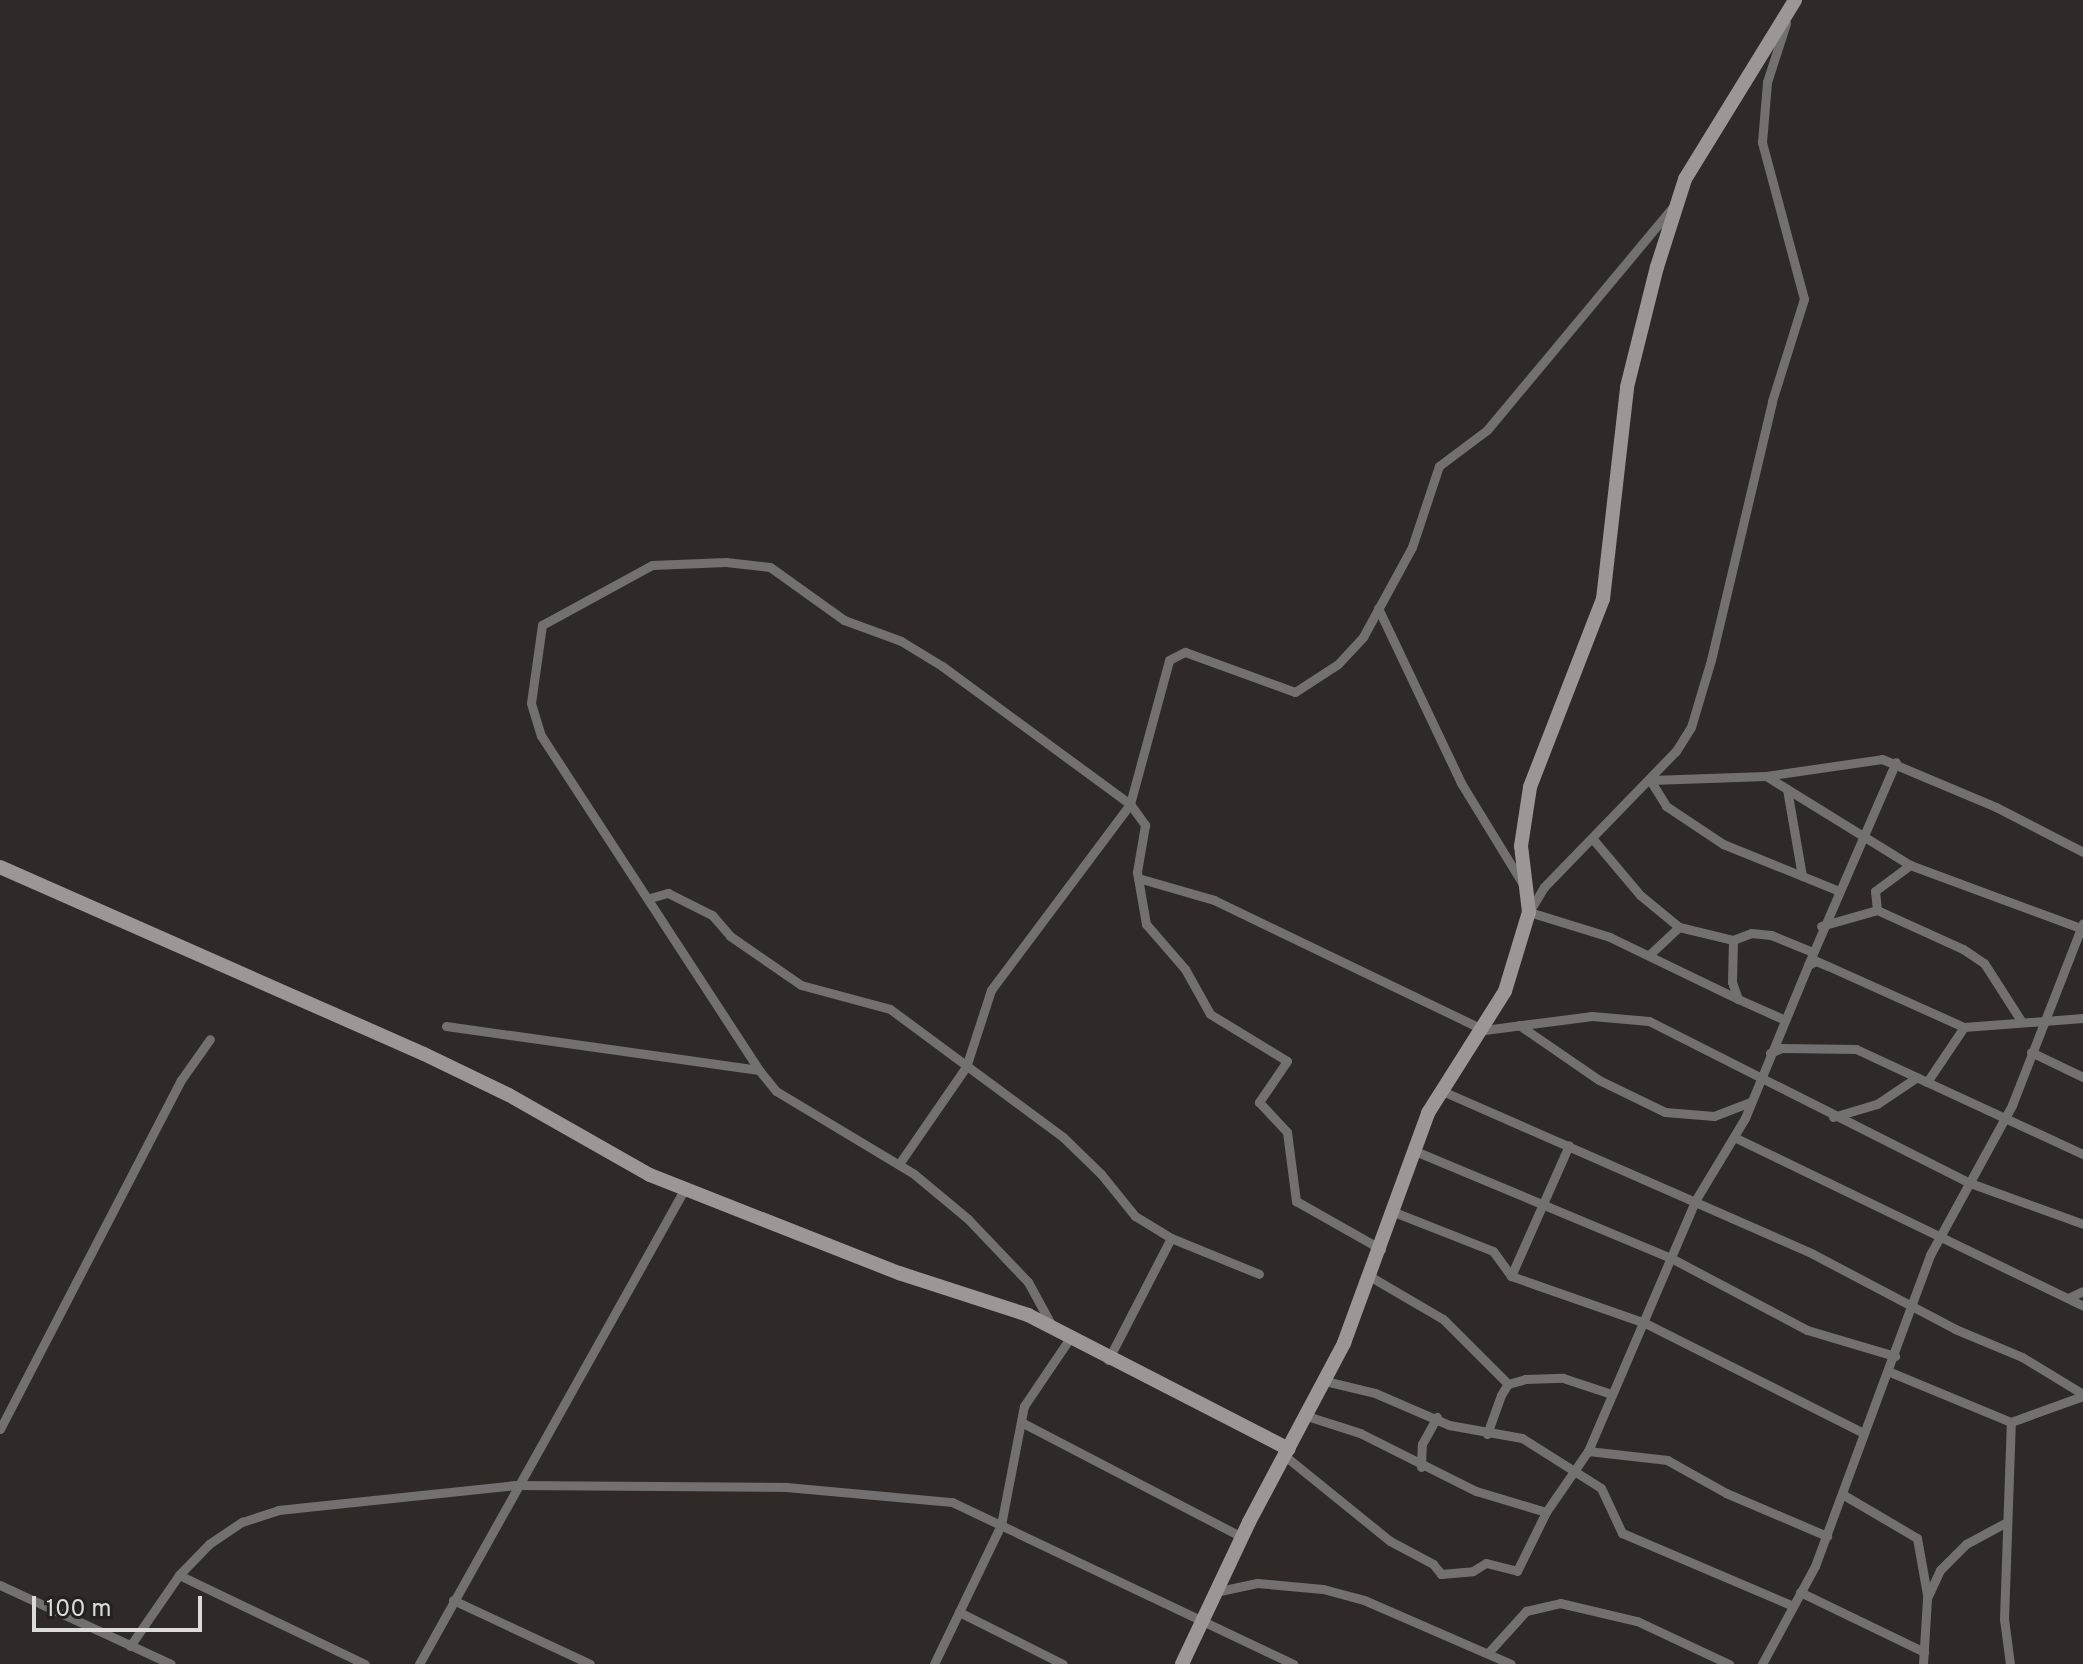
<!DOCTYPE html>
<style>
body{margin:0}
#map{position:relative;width:2083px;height:1664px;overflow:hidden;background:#2f2a28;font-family:Overpass,sans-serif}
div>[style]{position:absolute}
.street>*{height:9px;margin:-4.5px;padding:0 4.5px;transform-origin:4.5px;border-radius:4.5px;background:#73706f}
.secondary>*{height:14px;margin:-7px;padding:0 7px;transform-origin:7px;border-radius:7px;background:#9c9795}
span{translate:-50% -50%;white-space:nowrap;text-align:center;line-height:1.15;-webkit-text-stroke:8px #25211e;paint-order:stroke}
.scale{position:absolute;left:32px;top:1596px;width:170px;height:36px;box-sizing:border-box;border:4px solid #dddad8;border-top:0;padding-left:10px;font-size:24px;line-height:28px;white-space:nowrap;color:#dddad8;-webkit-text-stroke:6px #25211e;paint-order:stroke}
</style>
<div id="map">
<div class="street">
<i style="left:1378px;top:608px;width:194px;rotate:64.6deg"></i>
<i style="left:1461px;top:783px;width:119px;rotate:58.5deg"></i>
<i style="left:1766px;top:776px;width:117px;rotate:-8.3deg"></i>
<i style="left:1882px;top:759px;width:124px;rotate:22.8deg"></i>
<i style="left:1996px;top:807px;width:98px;rotate:27.3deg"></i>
<i style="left:1650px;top:780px;width:31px;rotate:58deg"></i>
<i style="left:1666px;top:806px;width:69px;rotate:33.7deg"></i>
<i style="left:1723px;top:844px;width:123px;rotate:22deg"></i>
<i style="left:1651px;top:780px;width:115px;rotate:-2deg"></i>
<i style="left:1766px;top:776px;width:169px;rotate:31.7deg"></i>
<i style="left:1787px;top:789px;width:88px;rotate:80.2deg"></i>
<i style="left:1592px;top:838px;width:75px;rotate:49.9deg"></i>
<i style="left:1640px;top:895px;width:50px;rotate:39.4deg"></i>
<i style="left:1679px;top:927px;width:56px;rotate:13.5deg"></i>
<i style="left:1733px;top:940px;width:42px;rotate:91.4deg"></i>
<i style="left:1732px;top:982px;width:18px;rotate:71deg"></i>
<i style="left:1738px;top:999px;width:49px;rotate:24deg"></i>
<i style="left:1138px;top:878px;width:79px;rotate:16.1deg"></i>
<i style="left:1214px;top:900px;width:300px;rotate:25.7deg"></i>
<i style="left:1484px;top:1030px;width:109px;rotate:-7.4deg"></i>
<i style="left:1592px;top:1016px;width:57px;rotate:5deg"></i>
<i style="left:1649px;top:1021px;width:360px;rotate:26.8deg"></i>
<i style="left:1970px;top:1183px;width:120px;rotate:19.9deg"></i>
<i style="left:650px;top:898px;width:19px;rotate:-16deg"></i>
<i style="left:668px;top:893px;width:49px;rotate:26.6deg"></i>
<i style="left:712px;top:915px;width:28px;rotate:49deg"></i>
<i style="left:730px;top:936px;width:86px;rotate:34.6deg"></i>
<i style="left:801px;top:985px;width:92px;rotate:15.1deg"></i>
<i style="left:890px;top:1009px;width:215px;rotate:36.5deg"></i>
<i style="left:1063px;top:1137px;width:53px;rotate:44.2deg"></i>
<i style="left:1101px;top:1174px;width:54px;rotate:51deg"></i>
<i style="left:1135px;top:1216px;width:42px;rotate:31.4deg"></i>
<i style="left:1877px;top:910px;width:19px;rotate:-96deg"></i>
<i style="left:1875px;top:891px;width:44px;rotate:-36.6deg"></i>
<i style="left:1910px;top:865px;width:181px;rotate:20.3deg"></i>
<i style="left:1821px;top:926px;width:58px;rotate:-15.9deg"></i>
<i style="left:1877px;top:910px;width:94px;rotate:24.4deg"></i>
<i style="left:1963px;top:949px;width:25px;rotate:34deg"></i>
<i style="left:1984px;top:963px;width:67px;rotate:57.3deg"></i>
<i style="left:1733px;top:940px;width:19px;rotate:-21deg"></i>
<i style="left:1751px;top:933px;width:20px;rotate:6deg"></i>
<i style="left:1771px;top:935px;width:42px;rotate:22.3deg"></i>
<i style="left:1649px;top:955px;width:41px;rotate:-43deg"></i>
<i style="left:1808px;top:965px;width:221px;rotate:-66.6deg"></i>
<i style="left:1738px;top:999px;width:142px;rotate:-154.2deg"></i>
<i style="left:1610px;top:937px;width:85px;rotate:-162.8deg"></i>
<i style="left:1529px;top:912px;width:29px;rotate:-59deg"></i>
<i style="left:1544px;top:887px;width:190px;rotate:-45.9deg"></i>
<i style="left:1676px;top:751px;width:28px;rotate:-58deg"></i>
<i style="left:1691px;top:727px;width:70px;rotate:-73.4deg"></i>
<i style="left:1711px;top:660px;width:266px;rotate:-76.7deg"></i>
<i style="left:1772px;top:401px;width:107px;rotate:-72.6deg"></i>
<i style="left:1804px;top:299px;width:163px;rotate:-105deg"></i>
<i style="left:1762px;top:142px;width:60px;rotate:-85.2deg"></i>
<i style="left:1767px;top:82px;width:62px;rotate:-72.1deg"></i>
<i style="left:1519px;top:1025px;width:97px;rotate:34.5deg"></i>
<i style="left:1599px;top:1080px;width:73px;rotate:25.9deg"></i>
<i style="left:1665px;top:1112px;width:49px;rotate:4.7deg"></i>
<i style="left:1714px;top:1116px;width:39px;rotate:-21deg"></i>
<i style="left:446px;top:1026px;width:316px;rotate:8deg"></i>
<i style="left:759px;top:1070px;width:27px;rotate:51deg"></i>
<i style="left:776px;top:1091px;width:161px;rotate:31deg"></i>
<i style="left:914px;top:1174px;width:70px;rotate:39.8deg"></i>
<i style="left:968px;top:1219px;width:87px;rotate:46.4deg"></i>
<i style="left:1028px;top:1282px;width:50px;rotate:61.4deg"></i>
<i style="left:2031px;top:1052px;width:58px;rotate:25.7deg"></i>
<i style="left:1770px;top:1053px;width:13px;rotate:-23deg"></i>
<i style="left:1782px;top:1048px;width:74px;rotate:0.8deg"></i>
<i style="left:1856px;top:1049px;width:78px;rotate:24.9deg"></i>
<i style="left:1927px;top:1082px;width:66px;rotate:-56.1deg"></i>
<i style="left:1964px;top:1027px;width:119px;rotate:-4.3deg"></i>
<i style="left:759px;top:1070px;width:399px;rotate:-123.1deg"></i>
<i style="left:541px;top:736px;width:34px;rotate:-107deg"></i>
<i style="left:531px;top:703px;width:79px;rotate:-82deg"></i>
<i style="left:542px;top:625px;width:125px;rotate:-28.6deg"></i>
<i style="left:652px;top:565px;width:74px;rotate:-2.3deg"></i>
<i style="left:726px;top:562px;width:44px;rotate:6.5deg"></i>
<i style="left:770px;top:567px;width:91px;rotate:35.6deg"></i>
<i style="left:844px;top:620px;width:61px;rotate:20.2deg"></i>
<i style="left:901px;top:641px;width:48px;rotate:31.4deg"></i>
<i style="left:942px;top:666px;width:233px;rotate:36.3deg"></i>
<i style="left:1130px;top:804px;width:26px;rotate:54deg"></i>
<i style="left:1145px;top:825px;width:48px;rotate:99.7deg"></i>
<i style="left:1137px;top:872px;width:53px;rotate:80.2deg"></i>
<i style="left:1146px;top:924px;width:60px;rotate:49.1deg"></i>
<i style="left:1185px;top:969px;width:51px;rotate:60.9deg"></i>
<i style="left:1210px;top:1014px;width:90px;rotate:31.4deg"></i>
<i style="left:1287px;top:1061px;width:50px;rotate:124.3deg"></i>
<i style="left:1259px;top:1102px;width:41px;rotate:47deg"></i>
<i style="left:1287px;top:1132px;width:70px;rotate:82.6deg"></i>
<i style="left:1296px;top:1201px;width:98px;rotate:29.5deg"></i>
<i style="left:1927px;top:1082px;width:172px;rotate:24.8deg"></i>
<i style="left:1440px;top:1090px;width:407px;rotate:23.7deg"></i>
<i style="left:1813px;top:1254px;width:161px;rotate:27.8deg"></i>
<i style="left:1955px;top:1329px;width:73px;rotate:22.7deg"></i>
<i style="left:2022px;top:1357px;width:71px;rotate:31.2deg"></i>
<i style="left:1833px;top:1117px;width:46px;rotate:-16.5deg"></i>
<i style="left:1877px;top:1104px;width:48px;rotate:-34deg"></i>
<i style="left:1736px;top:1138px;width:386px;rotate:25.8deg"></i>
<i style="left:1415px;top:1151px;width:277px;rotate:22.7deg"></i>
<i style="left:1671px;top:1258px;width:154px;rotate:27.9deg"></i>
<i style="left:1807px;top:1330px;width:92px;rotate:16.5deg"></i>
<i style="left:899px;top:1164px;width:118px;rotate:-55.4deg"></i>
<i style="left:966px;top:1067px;width:81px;rotate:-72deg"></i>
<i style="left:991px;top:990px;width:232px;rotate:-53.2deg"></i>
<i style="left:1130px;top:804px;width:149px;rotate:-74.8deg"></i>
<i style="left:1169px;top:660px;width:18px;rotate:-27deg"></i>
<i style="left:1185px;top:652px;width:117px;rotate:20deg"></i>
<i style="left:1295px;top:692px;width:51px;rotate:-33.1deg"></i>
<i style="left:1338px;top:664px;width:37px;rotate:-47deg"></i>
<i style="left:1363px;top:637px;width:102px;rotate:-61.4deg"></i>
<i style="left:1412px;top:547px;width:85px;rotate:-71.6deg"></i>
<i style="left:1439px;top:466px;width:60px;rotate:-36.9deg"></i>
<i style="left:1487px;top:430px;width:294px;rotate:-50.2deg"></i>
<i style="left:1394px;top:1212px;width:106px;rotate:21.5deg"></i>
<i style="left:1493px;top:1251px;width:31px;rotate:54deg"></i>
<i style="left:1511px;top:1276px;width:142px;rotate:19.3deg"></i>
<i style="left:1645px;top:1323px;width:243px;rotate:26.7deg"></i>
<i style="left:1511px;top:1276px;width:143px;rotate:-66.1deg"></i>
<i style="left:1371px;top:1277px;width:83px;rotate:30.3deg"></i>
<i style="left:1443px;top:1319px;width:92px;rotate:45deg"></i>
<i style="left:2068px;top:1298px;width:17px;rotate:-25deg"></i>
<i style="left:1108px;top:1360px;width:137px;rotate:-62.7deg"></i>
<i style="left:1171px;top:1238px;width:95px;rotate:22.2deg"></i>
<i style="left:1890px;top:1372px;width:131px;rotate:22.5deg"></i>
<i style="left:2011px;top:1422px;width:77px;rotate:-19.9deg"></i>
<i style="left:1325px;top:1381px;width:51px;rotate:13.5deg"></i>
<i style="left:1375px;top:1393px;width:81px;rotate:23.4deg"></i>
<i style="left:1449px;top:1425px;width:74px;rotate:10.1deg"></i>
<i style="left:1522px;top:1438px;width:93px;rotate:32.3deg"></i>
<i style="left:1601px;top:1488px;width:50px;rotate:65deg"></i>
<i style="left:1622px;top:1533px;width:184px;rotate:23.1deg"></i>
<i style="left:1307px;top:1416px;width:56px;rotate:17.8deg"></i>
<i style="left:1360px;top:1433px;width:130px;rotate:26.6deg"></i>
<i style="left:1476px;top:1491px;width:73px;rotate:16.7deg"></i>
<i style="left:1021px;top:1422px;width:249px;rotate:27.5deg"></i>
<i style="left:0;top:1429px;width:393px;rotate:-62.6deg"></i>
<i style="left:181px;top:1080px;width:50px;rotate:-54.7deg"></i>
<i style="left:1487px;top:1434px;width:41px;rotate:-70.3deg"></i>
<i style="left:1501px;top:1395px;width:13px;rotate:-58deg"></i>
<i style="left:1508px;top:1384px;width:18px;rotate:-16deg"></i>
<i style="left:1525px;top:1379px;width:38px;rotate:-2deg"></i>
<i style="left:1563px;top:1378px;width:51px;rotate:18.4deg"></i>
<i style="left:1588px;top:1451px;width:80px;rotate:6.5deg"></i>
<i style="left:1667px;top:1460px;width:68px;rotate:29.2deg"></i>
<i style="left:1726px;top:1493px;width:110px;rotate:23.1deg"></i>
<i style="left:1285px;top:1456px;width:135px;rotate:39deg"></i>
<i style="left:1390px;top:1541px;width:49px;rotate:28.1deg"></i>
<i style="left:1433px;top:1564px;width:13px;rotate:51deg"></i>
<i style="left:1441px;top:1574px;width:32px;rotate:-5deg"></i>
<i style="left:1473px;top:1571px;width:15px;rotate:-32deg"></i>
<i style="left:1486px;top:1563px;width:32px;rotate:14deg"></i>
<i style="left:1517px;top:1571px;width:66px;rotate:-63.8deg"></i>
<i style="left:1546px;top:1512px;width:74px;rotate:-55.5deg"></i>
<i style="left:1588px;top:1451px;width:272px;rotate:-66.8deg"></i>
<i style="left:1695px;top:1201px;width:97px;rotate:-58.9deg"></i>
<i style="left:1745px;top:1118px;width:165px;rotate:-67.6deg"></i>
<i style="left:1808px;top:965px;width:9px;rotate:-27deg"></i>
<i style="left:1816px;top:961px;width:13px;rotate:23deg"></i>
<i style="left:1828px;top:966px;width:149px;rotate:24.2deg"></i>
<i style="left:1421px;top:1467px;width:23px;rotate:-88deg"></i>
<i style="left:1422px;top:1444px;width:31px;rotate:-61deg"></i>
<i style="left:1842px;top:1494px;width:87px;rotate:30.4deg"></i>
<i style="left:1917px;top:1538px;width:57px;rotate:79.9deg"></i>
<i style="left:179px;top:1575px;width:206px;rotate:25.6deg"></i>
<i style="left:0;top:1585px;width:188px;rotate:24.8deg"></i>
<i style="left:1215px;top:1592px;width:43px;rotate:-12.1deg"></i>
<i style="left:1257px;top:1583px;width:66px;rotate:5.2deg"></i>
<i style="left:1323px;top:1589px;width:42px;rotate:15deg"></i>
<i style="left:1364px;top:1600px;width:160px;rotate:23.5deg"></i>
<i style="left:1800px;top:1592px;width:138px;rotate:25.8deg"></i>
<i style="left:453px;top:1600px;width:151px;rotate:25deg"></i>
<i style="left:959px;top:1612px;width:116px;rotate:26.6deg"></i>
<i style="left:130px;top:1646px;width:86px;rotate:-55.4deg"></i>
<i style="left:179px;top:1575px;width:43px;rotate:-45.9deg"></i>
<i style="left:209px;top:1544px;width:40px;rotate:-34deg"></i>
<i style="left:242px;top:1522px;width:38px;rotate:-18deg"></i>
<i style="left:278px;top:1510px;width:239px;rotate:-6deg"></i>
<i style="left:516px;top:1485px;width:270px;rotate:0.4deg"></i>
<i style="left:786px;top:1487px;width:167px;rotate:5.2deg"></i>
<i style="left:952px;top:1502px;width:378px;rotate:25.4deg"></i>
<i style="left:1488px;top:1653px;width:57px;rotate:-47.9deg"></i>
<i style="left:1526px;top:1611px;width:35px;rotate:-13deg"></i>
<i style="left:1560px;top:1603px;width:79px;rotate:13.2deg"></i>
<i style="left:1637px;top:1621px;width:102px;rotate:25.1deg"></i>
<i style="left:419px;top:1664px;width:543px;rotate:-60.79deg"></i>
<i style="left:934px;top:1664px;width:154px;rotate:-64.3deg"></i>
<i style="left:1001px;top:1525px;width:121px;rotate:-79.1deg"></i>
<i style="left:1024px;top:1406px;width:82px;rotate:-55.9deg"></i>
<i style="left:1762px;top:1664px;width:111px;rotate:-61.6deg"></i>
<i style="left:1815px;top:1566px;width:332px;rotate:-69.7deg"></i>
<i style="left:1930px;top:1255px;width:171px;rotate:-61.3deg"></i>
<i style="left:2012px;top:1105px;width:195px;rotate:-68.7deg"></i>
<i style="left:1923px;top:1664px;width:66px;rotate:-86.5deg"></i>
<i style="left:1927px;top:1598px;width:31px;rotate:-65deg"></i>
<i style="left:1940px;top:1570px;width:37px;rotate:-45deg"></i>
<i style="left:1966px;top:1544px;width:44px;rotate:-28.3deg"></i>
<i style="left:2010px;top:1664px;width:45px;rotate:-97.6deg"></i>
<i style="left:2004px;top:1619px;width:197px;rotate:-88deg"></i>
</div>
<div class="secondary">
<i style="left:0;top:867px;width:463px;rotate:23.8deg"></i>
<i style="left:424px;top:1054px;width:94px;rotate:25.8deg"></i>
<i style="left:509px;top:1095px;width:162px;rotate:29.6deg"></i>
<i style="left:650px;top:1175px;width:268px;rotate:21.5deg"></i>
<i style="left:899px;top:1273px;width:136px;rotate:18deg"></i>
<i style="left:1028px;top:1315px;width:293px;rotate:27.2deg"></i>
<i style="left:1182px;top:1664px;width:157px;rotate:-64.7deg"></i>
<i style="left:1249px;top:1522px;width:203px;rotate:-62deg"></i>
<i style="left:1344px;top:1343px;width:245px;rotate:-69.9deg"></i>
<i style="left:1428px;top:1113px;width:144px;rotate:-57.7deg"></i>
<i style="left:1505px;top:991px;width:83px;rotate:-73.1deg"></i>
<i style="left:1529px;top:912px;width:66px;rotate:-96.9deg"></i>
<i style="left:1521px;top:846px;width:60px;rotate:-81.3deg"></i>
<i style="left:1530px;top:787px;width:202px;rotate:-68.8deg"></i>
<i style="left:1603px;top:599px;width:213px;rotate:-83.5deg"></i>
<i style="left:1627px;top:387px;width:124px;rotate:-76deg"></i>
<i style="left:1657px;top:267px;width:92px;rotate:-72.3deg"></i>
<i style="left:1685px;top:179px;width:210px;rotate:-58.4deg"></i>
</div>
<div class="scale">100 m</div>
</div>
